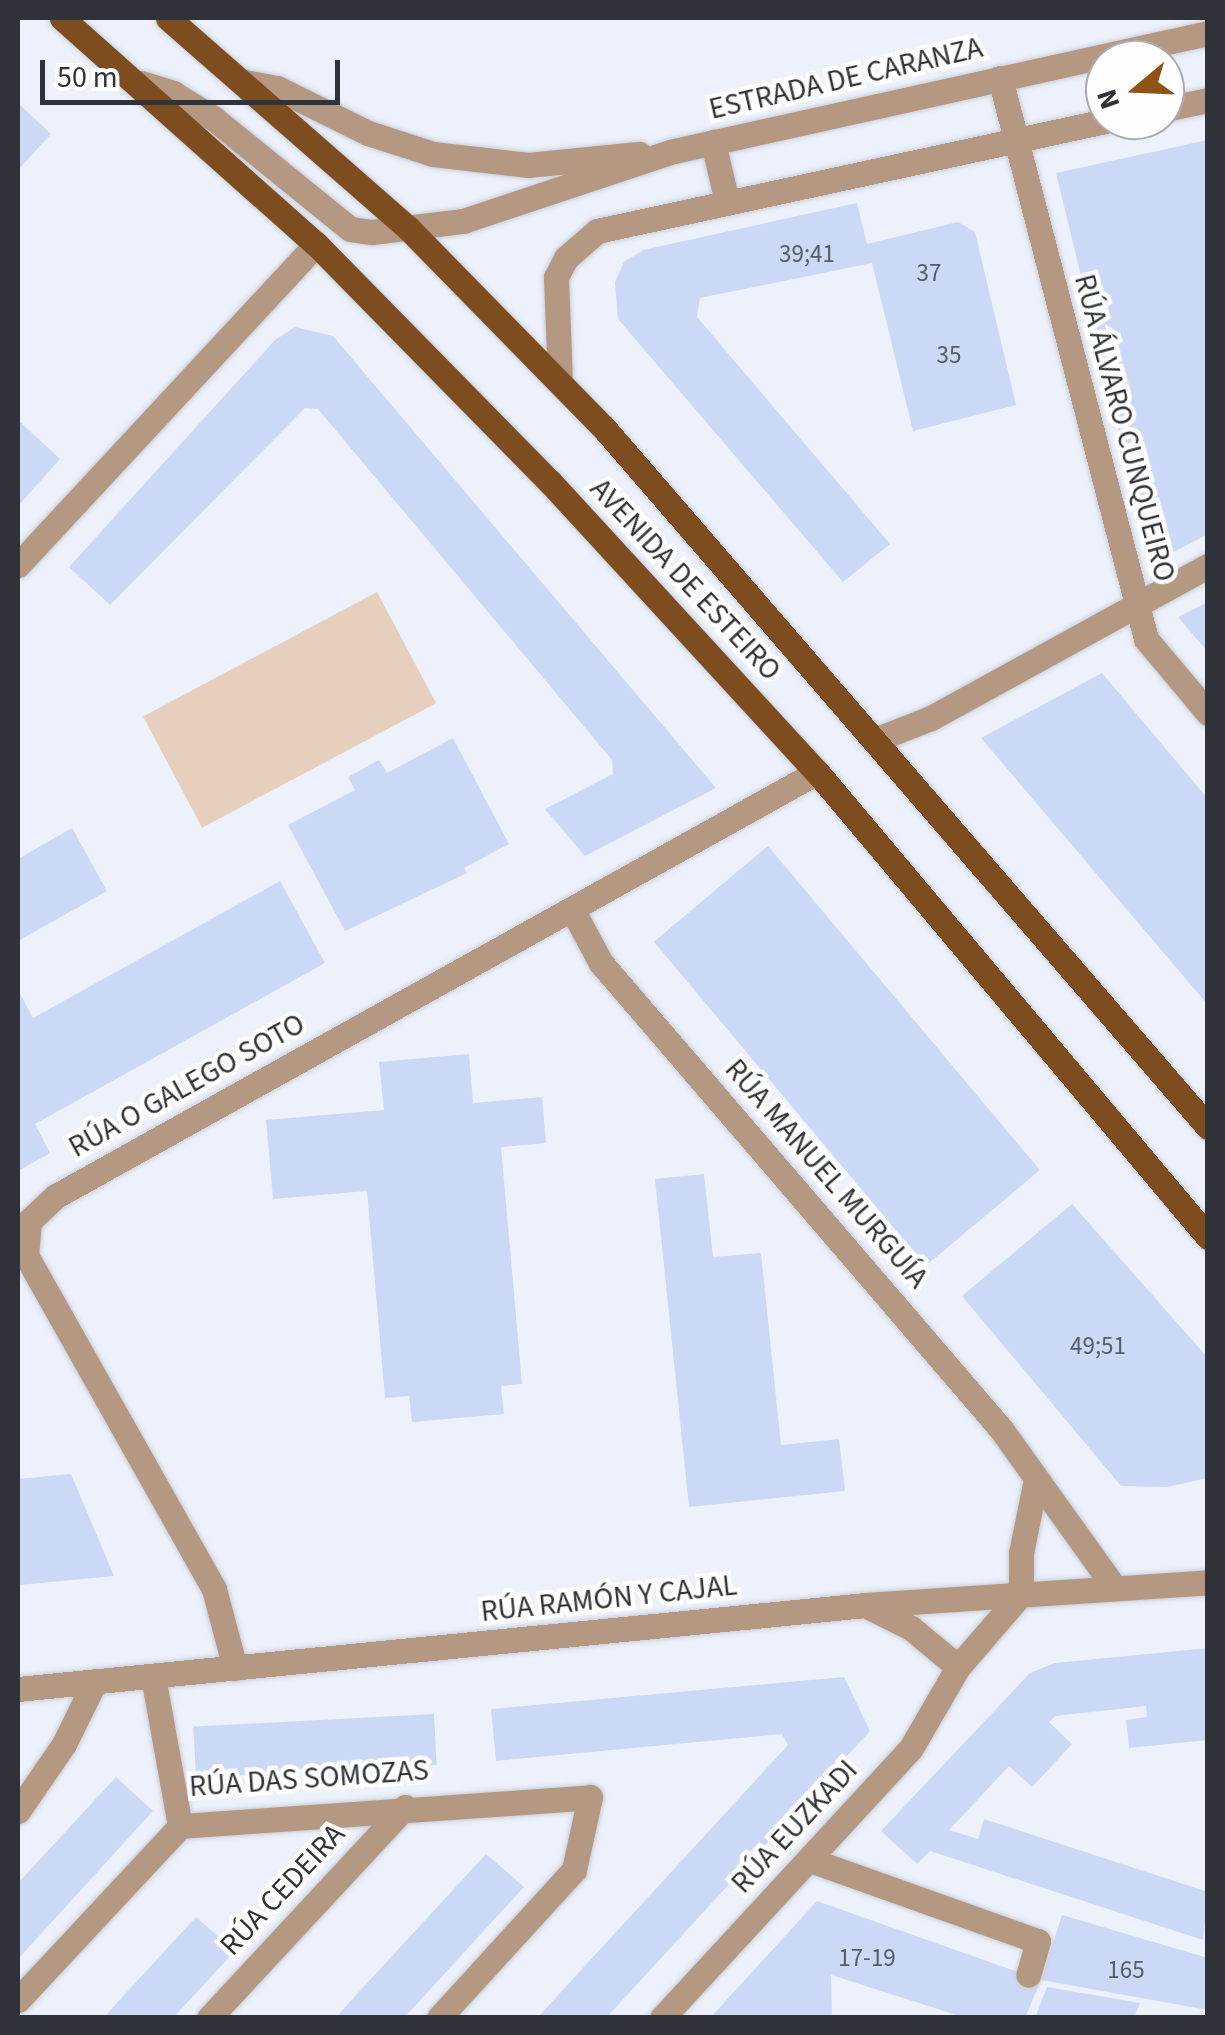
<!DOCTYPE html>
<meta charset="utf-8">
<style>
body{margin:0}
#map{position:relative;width:1225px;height:2035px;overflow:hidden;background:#ecf1fc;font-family:"Source Sans 3",sans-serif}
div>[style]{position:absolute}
.green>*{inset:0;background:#e6cfbd;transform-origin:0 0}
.building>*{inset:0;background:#cbd9f7;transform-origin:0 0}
.roads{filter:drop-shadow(0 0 2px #cacfd9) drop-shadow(0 0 2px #cacfd9)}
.minor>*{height:25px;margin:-12.5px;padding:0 12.5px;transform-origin:12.5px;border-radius:12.5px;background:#b49881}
.major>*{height:25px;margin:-12.5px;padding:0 12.5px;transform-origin:12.5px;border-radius:12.5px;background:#7e4d1f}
span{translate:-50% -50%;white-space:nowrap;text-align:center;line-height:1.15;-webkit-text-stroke:9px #fefefe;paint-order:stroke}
.number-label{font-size:25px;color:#565c68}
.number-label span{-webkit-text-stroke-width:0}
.street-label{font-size:30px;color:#2f3239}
.frame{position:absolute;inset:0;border:20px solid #2f3239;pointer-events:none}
.north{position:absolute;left:1085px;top:40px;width:100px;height:100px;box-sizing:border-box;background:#fefefe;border:2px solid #abacaf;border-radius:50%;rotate:251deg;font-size:28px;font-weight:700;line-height:40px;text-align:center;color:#2f3239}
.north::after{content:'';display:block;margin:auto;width:35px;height:45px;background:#8f5313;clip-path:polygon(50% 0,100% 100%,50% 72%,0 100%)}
.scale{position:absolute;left:40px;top:60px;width:300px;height:45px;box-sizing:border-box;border:5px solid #2f3239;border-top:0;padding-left:12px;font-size:30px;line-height:35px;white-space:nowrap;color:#2f3239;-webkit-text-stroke:8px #fefefe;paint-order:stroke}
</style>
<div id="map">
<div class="green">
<i style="left:377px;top:592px;width:126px;height:265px;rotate:62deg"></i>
</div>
<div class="building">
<i style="clip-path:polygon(18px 103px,51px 134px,18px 170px)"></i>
<i style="clip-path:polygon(1208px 140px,1208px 534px,1151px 564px,1056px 173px)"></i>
<i style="clip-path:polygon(857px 203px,867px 244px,958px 222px,975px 232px,1016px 405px,913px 431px,872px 263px,700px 298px,697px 317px,890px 544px,843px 582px,618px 319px,615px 282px,624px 262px,643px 250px)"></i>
<i style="clip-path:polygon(295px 327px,333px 336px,716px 788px,585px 856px,545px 809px,613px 774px,612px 760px,318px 409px,305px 408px,110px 605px,69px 567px,275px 340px)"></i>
<i style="clip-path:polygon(18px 420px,60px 459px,18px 506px)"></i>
<i style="clip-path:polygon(1208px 602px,1208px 652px,1178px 617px)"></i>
<i style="clip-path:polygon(1102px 673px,1208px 799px,1208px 1005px,981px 738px)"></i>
<i style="clip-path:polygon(453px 738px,509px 844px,464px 868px,467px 873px,345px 931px,288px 825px,355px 790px,348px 777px,379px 760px,387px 773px)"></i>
<i style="clip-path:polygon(72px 828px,107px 891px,18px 941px,18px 859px)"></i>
<i style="left:768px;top:846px;width:423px;height:149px;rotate:50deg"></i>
<i style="clip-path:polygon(280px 881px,325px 963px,35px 1124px,50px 1153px,18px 1171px,18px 990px,33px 1018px)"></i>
<i style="clip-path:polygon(469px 1054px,473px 1103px,542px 1097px,546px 1143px,501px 1147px,522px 1384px,501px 1386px,504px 1414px,412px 1422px,409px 1396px,385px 1398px,367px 1191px,273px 1199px,266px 1120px,384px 1110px,379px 1062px)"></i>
<i style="clip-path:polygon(704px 1174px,713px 1257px,761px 1253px,781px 1445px,839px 1439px,845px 1491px,689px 1507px,655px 1179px)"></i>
<i style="clip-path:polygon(1072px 1204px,1208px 1358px,1208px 1478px,1167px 1487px,1121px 1486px,962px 1296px)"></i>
<i style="clip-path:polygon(71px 1474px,114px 1576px,18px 1585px,18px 1479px)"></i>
<i style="clip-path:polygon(1208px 1648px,1208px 1740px,1129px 1748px,1126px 1720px,1147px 1717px,1146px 1706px,1055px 1716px,1049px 1722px,1072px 1744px,1032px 1787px,1009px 1766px,949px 1830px,978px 1839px,984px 1819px,1208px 1892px,1203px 1940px,930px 1851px,917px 1864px,881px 1831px,1030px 1673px,1055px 1663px)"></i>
<i style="clip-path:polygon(844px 1677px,870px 1731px,606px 2018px,537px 2018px,788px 1745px,782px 1734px,496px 1761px,491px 1709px)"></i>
<i style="left:434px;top:1714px;width:51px;height:241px;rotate:87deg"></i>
<i style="clip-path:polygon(116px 1777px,153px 1811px,18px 1959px,18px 1883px)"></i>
<i style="clip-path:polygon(486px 1854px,524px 1887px,404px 2018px,335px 2018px)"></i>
<i style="clip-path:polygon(817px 1901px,1041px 1980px,1062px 1915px,1208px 1958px,1208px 2010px,1041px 1980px,1025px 2018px,966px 2018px,831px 1975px,832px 2018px,710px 2018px)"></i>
<i style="clip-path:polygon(196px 1917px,235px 1951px,173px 2018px,103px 2018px)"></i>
<i style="clip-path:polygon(1047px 1987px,1140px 2003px,1134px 2018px,1035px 2018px)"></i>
</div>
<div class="roads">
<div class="minor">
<i style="left:1000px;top:78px;width:580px;rotate:75.41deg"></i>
<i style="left:1146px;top:639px;width:97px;rotate:50deg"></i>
<i style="left:245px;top:82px;width:33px;rotate:11deg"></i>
<i style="left:277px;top:88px;width:102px;rotate:26.3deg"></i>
<i style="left:368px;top:133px;width:68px;rotate:17.9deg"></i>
<i style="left:433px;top:154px;width:96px;rotate:6.6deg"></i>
<i style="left:528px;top:165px;width:112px;rotate:-5.7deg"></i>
<i style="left:141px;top:83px;width:34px;rotate:17deg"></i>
<i style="left:173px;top:93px;width:47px;rotate:32deg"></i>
<i style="left:213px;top:118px;width:176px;rotate:39deg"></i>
<i style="left:350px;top:229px;width:22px;rotate:8deg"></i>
<i style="left:372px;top:232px;width:92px;rotate:-6.9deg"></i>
<i style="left:463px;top:221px;width:222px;rotate:-18.4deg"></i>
<i style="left:674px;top:151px;width:547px;rotate:-12.46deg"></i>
<i style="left:1165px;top:109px;width:44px;rotate:-11.8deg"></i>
<i style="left:713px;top:142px;width:62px;rotate:76.9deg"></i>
<i style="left:560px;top:382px;width:105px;rotate:-92.2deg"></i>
<i style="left:556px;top:277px;width:21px;rotate:-62deg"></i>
<i style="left:566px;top:258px;width:41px;rotate:-41.1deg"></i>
<i style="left:597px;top:231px;width:525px;rotate:-12.21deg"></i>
<i style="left:18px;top:565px;width:438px;rotate:-47.1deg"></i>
<i style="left:877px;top:739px;width:58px;rotate:-21.3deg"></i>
<i style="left:931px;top:718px;width:316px;rotate:-28.8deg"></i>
<i style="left:572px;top:909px;width:61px;rotate:61.8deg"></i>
<i style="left:601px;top:963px;width:614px;rotate:49.36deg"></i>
<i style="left:1001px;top:1429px;width:194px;rotate:54.4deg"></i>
<i style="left:1021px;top:1594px;width:41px;rotate:-90deg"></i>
<i style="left:1021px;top:1553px;width:76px;rotate:-78.5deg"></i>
<i style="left:867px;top:1606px;width:49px;rotate:26.6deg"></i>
<i style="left:911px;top:1628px;width:61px;rotate:39.7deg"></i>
<i style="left:235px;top:1668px;width:82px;rotate:-104.9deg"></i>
<i style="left:214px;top:1589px;width:382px;rotate:-119.4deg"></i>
<i style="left:26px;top:1256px;width:35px;rotate:-85deg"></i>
<i style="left:29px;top:1221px;width:37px;rotate:-43deg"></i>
<i style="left:56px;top:1196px;width:871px;rotate:-29.12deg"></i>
<i style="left:153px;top:1676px;width:152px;rotate:79.8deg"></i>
<i style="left:18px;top:1689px;width:852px;rotate:-5.66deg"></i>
<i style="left:866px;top:1605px;width:343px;rotate:-3.8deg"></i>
<i style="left:18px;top:1811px;width:81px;rotate:-55.5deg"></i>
<i style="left:64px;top:1744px;width:70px;rotate:-63.8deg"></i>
<i style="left:180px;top:1826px;width:411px;rotate:-4deg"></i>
<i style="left:590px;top:1797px;width:75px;rotate:102.4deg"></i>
<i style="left:574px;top:1870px;width:200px;rotate:132.4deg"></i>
<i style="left:810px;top:1860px;width:242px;rotate:19.6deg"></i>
<i style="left:1038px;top:1941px;width:35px;rotate:106deg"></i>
<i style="left:18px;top:2000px;width:238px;rotate:-47deg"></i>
<i style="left:209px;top:2018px;width:288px;rotate:-47.1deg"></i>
<i style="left:662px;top:2018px;width:367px;rotate:-47.3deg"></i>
<i style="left:911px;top:1748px;width:94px;rotate:-59.9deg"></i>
<i style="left:958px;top:1667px;width:96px;rotate:-49.2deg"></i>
</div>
<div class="major">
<i style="left:62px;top:18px;width:340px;rotate:41.7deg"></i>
<i style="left:316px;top:244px;width:334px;rotate:45.5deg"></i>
<i style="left:550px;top:482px;width:394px;rotate:47.4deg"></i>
<i style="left:817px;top:772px;width:608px;rotate:49.94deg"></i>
<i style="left:168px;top:18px;width:319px;rotate:41.2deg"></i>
<i style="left:408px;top:228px;width:280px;rotate:45.6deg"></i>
<i style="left:604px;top:428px;width:924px;rotate:49.17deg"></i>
</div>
</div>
<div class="number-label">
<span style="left:807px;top:254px">39;41</span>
<span style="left:929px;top:273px">37</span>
<span style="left:949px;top:355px">35</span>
<span style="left:1098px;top:1346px">49;51</span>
<span style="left:867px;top:1958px">17-19</span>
<span style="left:1126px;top:1970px">165</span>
</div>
<div class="street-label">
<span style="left:846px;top:79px;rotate:-13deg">ESTRADA DE CARANZA</span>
<span style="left:1124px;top:428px;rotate:75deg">RÚA ÁLVARO CUNQUEIRO</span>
<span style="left:685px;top:580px;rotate:47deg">AVENIDA DE ESTEIRO</span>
<span style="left:187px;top:1086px;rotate:-29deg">RÚA O GALEGO SOTO</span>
<span style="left:826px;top:1174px;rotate:49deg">RÚA MANUEL MURGUÍA</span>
<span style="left:609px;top:1599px;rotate:-6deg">RÚA RAMÓN Y CAJAL</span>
<span style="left:309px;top:1779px;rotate:-4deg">RÚA DAS SOMOZAS</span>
<span style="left:795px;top:1827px;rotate:-47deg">RÚA EUZKADI</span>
<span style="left:283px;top:1890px;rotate:-47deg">RÚA CEDEIRA</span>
</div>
<div class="frame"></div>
<div class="north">N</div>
<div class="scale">50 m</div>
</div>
